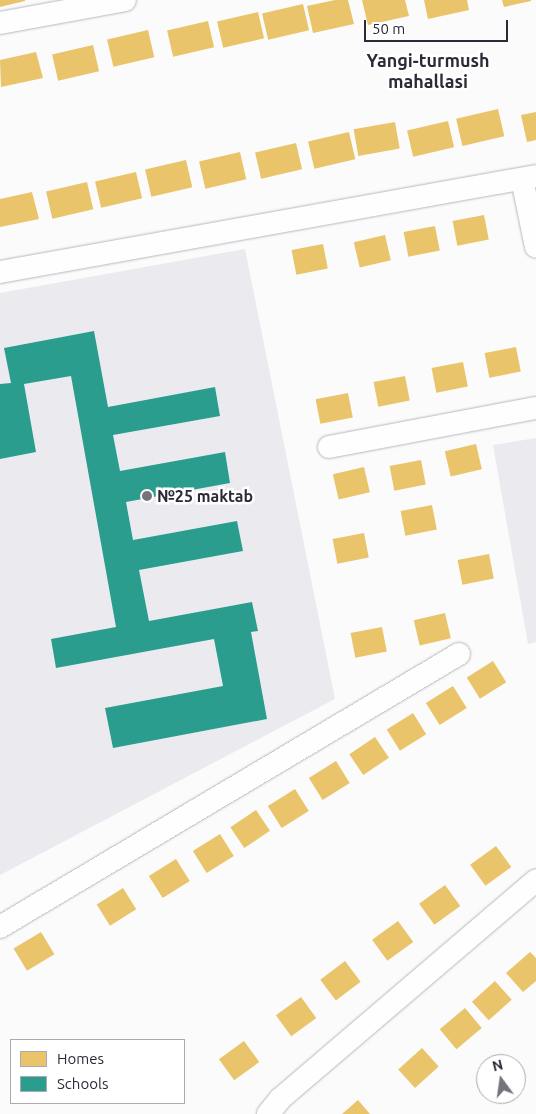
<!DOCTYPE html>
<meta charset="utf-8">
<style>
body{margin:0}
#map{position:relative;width:536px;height:1114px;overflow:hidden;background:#fbfbfb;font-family:Ubuntu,sans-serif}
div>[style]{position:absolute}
.built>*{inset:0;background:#ebebef}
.homes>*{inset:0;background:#e9c46a;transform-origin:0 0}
.schools>*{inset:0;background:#2a9d8f}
.roads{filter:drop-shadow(0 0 1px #b8b7bd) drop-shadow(0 0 1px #b8b7bd)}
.minor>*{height:22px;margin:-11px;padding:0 11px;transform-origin:11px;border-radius:11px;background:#fefefe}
.dots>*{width:14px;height:14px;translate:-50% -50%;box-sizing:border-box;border:2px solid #fff;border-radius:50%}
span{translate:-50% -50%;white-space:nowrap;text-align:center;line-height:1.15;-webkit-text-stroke:5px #fff;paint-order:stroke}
.poi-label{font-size:16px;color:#2d2a37;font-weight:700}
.left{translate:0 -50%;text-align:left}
.neighbourhood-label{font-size:18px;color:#2d2a37;font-weight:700}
.legend{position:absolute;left:10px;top:1039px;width:175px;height:65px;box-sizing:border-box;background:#fff;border:1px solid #abaaaf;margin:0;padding:6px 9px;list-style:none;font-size:15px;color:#2d2a37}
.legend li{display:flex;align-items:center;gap:10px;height:25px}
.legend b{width:25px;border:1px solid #abaaaf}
.north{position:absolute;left:476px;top:1054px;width:50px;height:50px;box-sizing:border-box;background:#fff;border:1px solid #abaaaf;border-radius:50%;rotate:346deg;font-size:14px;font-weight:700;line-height:20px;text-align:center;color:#2d2a37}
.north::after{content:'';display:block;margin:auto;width:18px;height:22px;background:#75737c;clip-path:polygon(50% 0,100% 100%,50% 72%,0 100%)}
.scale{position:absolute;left:364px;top:20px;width:144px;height:22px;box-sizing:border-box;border:2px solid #2d2a37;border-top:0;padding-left:6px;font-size:15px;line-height:18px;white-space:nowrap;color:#2d2a37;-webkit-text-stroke:4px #fff;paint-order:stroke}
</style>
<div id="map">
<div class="built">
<i style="clip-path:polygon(245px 249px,335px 699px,0 875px,0 293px)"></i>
<i style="clip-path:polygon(536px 438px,536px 642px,528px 644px,493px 445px)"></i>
</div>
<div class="homes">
<i style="clip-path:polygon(0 0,25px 0,25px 1px,0 7px)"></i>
<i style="clip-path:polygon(335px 0,348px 0,354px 24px,313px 33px,307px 6px)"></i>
<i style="clip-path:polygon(362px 0,405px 0,409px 16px,368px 25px)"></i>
<i style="clip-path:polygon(424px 0,467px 0,469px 10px,428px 19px)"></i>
<i style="clip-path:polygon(502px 0,531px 0,531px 1px,504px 7px)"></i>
<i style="left:303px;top:4px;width:27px;height:42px;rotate:77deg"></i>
<i style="left:258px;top:12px;width:27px;height:42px;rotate:77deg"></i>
<i style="left:208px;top:21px;width:27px;height:42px;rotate:77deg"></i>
<i style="left:148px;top:30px;width:28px;height:42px;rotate:77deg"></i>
<i style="left:93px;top:45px;width:27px;height:42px;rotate:77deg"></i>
<i style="clip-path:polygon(36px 52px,43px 78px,1px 87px,0 60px)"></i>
<i style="left:498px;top:109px;width:28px;height:43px;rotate:77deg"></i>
<i style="clip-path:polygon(536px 112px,536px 140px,527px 142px,521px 115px)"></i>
<i style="left:448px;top:121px;width:27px;height:42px;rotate:77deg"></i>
<i style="left:395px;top:122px;width:27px;height:42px;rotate:80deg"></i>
<i style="left:349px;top:132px;width:28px;height:42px;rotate:77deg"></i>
<i style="left:296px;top:143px;width:27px;height:42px;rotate:77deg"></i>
<i style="left:240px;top:152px;width:28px;height:42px;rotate:77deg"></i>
<i style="left:186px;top:160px;width:28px;height:42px;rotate:77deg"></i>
<i style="left:136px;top:172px;width:27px;height:42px;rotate:77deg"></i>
<i style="left:87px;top:182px;width:28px;height:42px;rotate:77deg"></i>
<i style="clip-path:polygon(32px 192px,39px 219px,0 227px,0 199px)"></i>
<i style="left:484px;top:215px;width:25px;height:32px;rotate:79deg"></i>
<i style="left:435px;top:226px;width:25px;height:32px;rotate:79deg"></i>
<i style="left:385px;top:235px;width:26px;height:32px;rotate:77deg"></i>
<i style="left:323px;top:244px;width:25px;height:32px;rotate:79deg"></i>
<i style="left:516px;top:347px;width:25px;height:32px;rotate:79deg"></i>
<i style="left:463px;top:362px;width:25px;height:32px;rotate:79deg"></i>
<i style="left:405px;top:376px;width:25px;height:32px;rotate:79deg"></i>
<i style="left:348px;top:393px;width:25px;height:33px;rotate:79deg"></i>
<i style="left:476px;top:444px;width:26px;height:32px;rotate:77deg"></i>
<i style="left:421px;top:460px;width:25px;height:32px;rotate:79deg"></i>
<i style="left:364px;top:467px;width:26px;height:32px;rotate:77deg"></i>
<i style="left:432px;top:505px;width:25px;height:32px;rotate:79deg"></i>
<i style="left:364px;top:533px;width:25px;height:32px;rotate:79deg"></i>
<i style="left:489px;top:554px;width:25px;height:32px;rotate:79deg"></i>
<i style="left:445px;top:613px;width:26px;height:32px;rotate:77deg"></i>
<i style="left:382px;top:627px;width:25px;height:32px;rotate:79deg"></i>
<i style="left:493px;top:661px;width:25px;height:31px;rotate:58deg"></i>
<i style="left:453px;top:686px;width:26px;height:32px;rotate:58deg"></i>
<i style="left:413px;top:713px;width:25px;height:31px;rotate:58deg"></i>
<i style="left:375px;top:737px;width:25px;height:31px;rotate:56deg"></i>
<i style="left:336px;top:761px;width:26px;height:32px;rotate:58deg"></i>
<i style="left:295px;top:789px;width:26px;height:32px;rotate:58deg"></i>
<i style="left:256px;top:810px;width:25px;height:31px;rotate:56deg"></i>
<i style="left:220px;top:834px;width:26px;height:32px;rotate:58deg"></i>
<i style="left:496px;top:846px;width:26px;height:32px;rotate:54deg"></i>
<i style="left:176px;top:859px;width:26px;height:32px;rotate:58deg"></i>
<i style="left:445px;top:885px;width:26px;height:32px;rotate:54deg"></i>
<i style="left:123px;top:888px;width:25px;height:31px;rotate:58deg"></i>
<i style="left:398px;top:921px;width:26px;height:32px;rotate:54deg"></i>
<i style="left:41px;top:932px;width:26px;height:32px;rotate:59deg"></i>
<i style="clip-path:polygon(530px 952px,536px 958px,536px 981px,523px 992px,506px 973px)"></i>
<i style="left:345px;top:961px;width:26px;height:31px;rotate:53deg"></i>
<i style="left:495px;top:981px;width:25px;height:31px;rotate:48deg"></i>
<i style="left:301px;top:997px;width:26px;height:31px;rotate:54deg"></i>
<i style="left:465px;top:1008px;width:26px;height:33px;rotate:50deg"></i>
<i style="left:244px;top:1041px;width:26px;height:31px;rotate:54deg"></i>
<i style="left:422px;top:1048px;width:25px;height:32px;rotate:48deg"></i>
<i style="clip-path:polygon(358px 1100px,370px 1114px,342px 1114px)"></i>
</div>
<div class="schools">
<i style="clip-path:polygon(94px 331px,108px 407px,215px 387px,220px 416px,113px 435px,120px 471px,225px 452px,230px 483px,126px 502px,133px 540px,237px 521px,243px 551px,139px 570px,149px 621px,252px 602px,258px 631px,251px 632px,267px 719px,113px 748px,105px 708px,223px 686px,214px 639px,56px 668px,51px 639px,116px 627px,71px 376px,24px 384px,36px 452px,0 459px,0 384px,11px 383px,4px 348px)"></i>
</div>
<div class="roads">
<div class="minor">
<i style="left:0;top:23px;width:127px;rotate:-10.4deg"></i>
<i style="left:522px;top:179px;width:69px;rotate:78.4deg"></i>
<i style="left:0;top:272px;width:545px;rotate:-10.15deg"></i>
<i style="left:329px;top:447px;width:211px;rotate:-10.7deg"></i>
<i style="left:0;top:927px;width:534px;rotate:-30.74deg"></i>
<i style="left:268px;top:1114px;width:19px;rotate:-51deg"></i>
<i style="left:280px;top:1099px;width:337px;rotate:-40.5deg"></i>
</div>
</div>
<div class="dots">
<i style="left:147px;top:496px;background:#75737c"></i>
</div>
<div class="poi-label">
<span class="left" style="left:157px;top:496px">№25 maktab</span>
</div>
<div class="neighbourhood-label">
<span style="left:428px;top:71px">Yangi-turmush<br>mahallasi</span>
</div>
<ul class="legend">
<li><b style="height:14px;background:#e9c46a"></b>Homes</li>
<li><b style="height:14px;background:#2a9d8f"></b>Schools</li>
</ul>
<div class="north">N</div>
<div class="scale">50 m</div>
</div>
